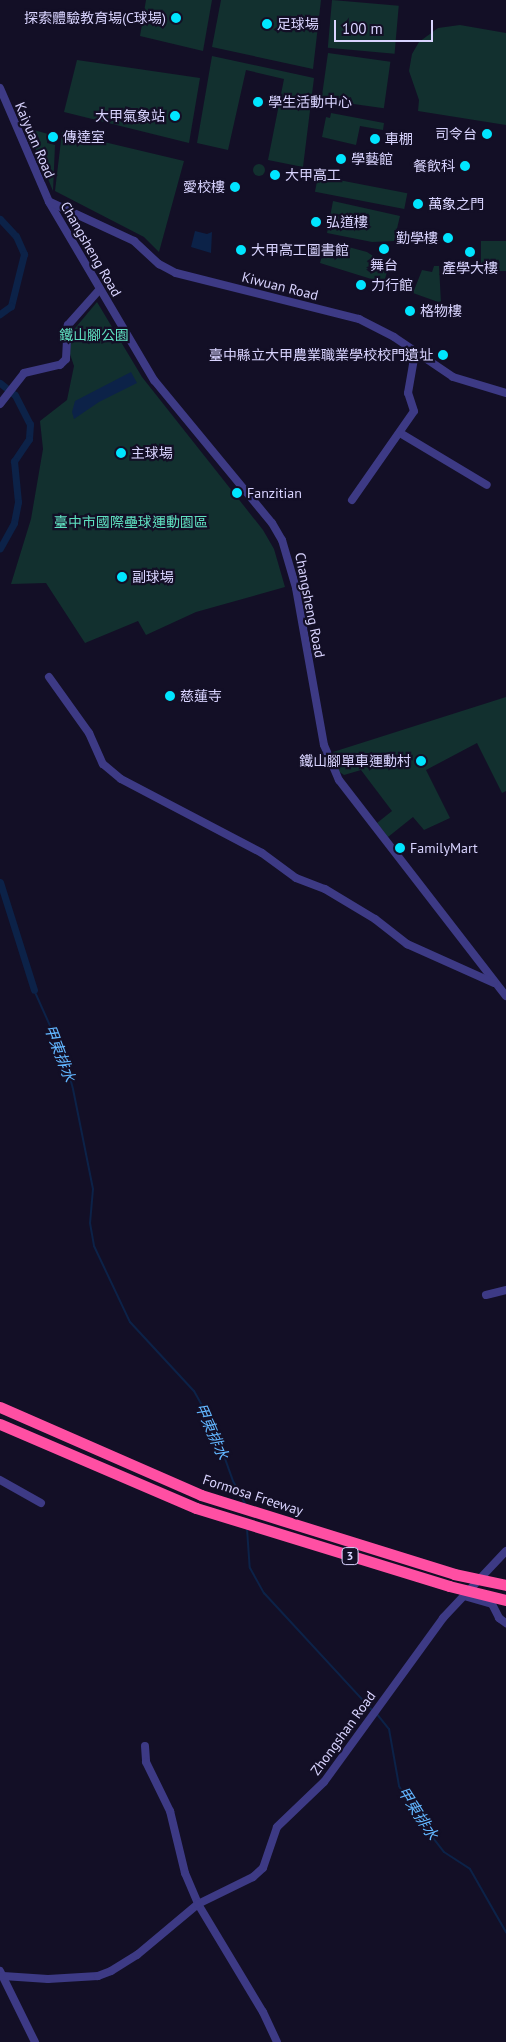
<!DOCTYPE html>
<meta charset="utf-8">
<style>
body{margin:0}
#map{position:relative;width:506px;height:2042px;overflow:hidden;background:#130f26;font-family:"PT Sans","Noto Sans TC",sans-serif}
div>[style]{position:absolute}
.green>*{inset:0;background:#12302f;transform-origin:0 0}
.round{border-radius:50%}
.water>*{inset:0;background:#0c2248}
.stream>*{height:2px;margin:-1px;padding:0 1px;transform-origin:1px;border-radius:1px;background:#0c2248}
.canal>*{height:7px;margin:-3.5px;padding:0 3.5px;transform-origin:3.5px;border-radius:3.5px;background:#0c2248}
.minor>*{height:8px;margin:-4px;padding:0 4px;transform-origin:4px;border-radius:4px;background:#3d3a85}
.highway>*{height:11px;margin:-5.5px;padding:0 5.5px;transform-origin:5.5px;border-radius:5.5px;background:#ff4fa3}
.highway-bridge>*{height:11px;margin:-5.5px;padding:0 5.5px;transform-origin:5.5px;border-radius:5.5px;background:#ff4fa3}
.dots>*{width:14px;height:14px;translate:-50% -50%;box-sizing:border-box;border:2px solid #130f26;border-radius:50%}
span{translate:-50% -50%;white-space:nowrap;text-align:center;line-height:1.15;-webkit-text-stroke:4.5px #130f26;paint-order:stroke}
.shield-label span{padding:1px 4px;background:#130f26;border:1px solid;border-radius:4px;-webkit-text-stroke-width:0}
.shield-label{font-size:12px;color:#d9d4ff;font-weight:700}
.poi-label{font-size:14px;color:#d9d4ff}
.right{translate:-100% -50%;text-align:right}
.left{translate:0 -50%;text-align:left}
.street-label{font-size:14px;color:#d9d4ff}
.park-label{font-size:14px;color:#5fe0c0}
.water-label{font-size:15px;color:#62b6ff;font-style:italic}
.scale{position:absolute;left:334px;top:20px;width:99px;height:22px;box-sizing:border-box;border:2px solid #d9d4ff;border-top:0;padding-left:6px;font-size:15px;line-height:18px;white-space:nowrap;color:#d9d4ff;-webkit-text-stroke:4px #130f26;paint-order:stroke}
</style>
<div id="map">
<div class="green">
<i style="clip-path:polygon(146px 0,212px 0,203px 51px,140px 36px)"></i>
<i style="clip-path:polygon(221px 0,321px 0,313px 69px,212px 47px)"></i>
<i style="left:332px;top:0;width:67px;height:48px;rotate:5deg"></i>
<i style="clip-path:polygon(460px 25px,506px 33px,506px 125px,418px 111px,419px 100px,409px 71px,412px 54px,419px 42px,438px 28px)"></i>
<i style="left:328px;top:53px;width:63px;height:47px;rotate:8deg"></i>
<i style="clip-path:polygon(212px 56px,314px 78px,303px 167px,268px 160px,284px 79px,246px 70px,228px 150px,197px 143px)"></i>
<i style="clip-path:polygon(77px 60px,200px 78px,189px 143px,64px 112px)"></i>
<i style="clip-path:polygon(331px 113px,384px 123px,383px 130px,360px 126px,356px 145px,322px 137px,326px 117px,330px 118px)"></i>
<i style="clip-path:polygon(27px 128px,48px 134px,47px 143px,55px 145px,53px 191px)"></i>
<i style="clip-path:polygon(62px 132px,184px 161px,159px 252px,144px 237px,55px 191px)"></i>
<i class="round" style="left:253px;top:164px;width:12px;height:12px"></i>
<i style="left:318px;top:176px;width:91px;height:16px;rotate:11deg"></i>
<i style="clip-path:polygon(333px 201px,400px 216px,394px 241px,372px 242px,327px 233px)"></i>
<i style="clip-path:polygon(326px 241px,367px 252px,379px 260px,390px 260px,384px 283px,320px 263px)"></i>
<i style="left:506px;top:241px;width:30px;height:25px;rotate:90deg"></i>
<i style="clip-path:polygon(434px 266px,439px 266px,441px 303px,413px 293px,422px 270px,432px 272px)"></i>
<i style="clip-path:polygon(97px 302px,142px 377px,263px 530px,274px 549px,285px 587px,196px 612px,146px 635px,138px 621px,85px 643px,46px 583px,11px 584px,31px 519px,43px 449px,40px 421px,67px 400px,74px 366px,70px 354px,71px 333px)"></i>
<i style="clip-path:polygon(506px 697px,506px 791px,502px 793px,477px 743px,426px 770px,450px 818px,424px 830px,413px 817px,388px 837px,377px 823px,392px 811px,361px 770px,344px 775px,338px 771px,333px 752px)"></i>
</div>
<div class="water">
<i style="clip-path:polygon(195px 231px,207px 234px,212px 232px,211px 253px,191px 247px)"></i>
<i style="clip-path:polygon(131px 372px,137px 383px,99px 402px,74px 419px,72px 412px,75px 401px)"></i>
</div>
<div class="stream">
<i style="left:34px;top:990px;width:76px;rotate:65.8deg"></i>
<i style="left:65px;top:1059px;width:31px;rotate:75deg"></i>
<i style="left:73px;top:1089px;width:102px;rotate:78.7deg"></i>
<i style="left:93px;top:1189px;width:34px;rotate:95deg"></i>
<i style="left:90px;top:1223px;width:23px;rotate:80deg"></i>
<i style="left:94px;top:1246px;width:84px;rotate:64.7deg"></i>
<i style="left:130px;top:1322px;width:94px;rotate:47.2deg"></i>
<i style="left:194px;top:1391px;width:39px;rotate:61deg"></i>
<i style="left:213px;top:1425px;width:59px;rotate:70.3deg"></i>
<i style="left:233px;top:1481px;width:26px;rotate:62deg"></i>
<i style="left:247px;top:1529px;width:39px;rotate:86deg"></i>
<i style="left:250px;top:1568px;width:29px;rotate:61deg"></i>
<i style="left:264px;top:1593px;width:159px;rotate:47.3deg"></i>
<i style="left:376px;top:1713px;width:21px;rotate:51deg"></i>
<i style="left:389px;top:1729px;width:58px;rotate:80deg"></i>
<i style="left:399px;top:1786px;width:36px;rotate:60deg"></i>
<i style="left:417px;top:1817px;width:44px;rotate:52.4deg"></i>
<i style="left:444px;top:1852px;width:31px;rotate:33deg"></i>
<i style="left:470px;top:1869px;width:73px;rotate:60.3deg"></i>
</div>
<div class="canal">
<i style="left:0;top:219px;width:23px;rotate:47deg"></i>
<i style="left:16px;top:236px;width:20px;rotate:66deg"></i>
<i style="left:24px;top:254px;width:54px;rotate:104deg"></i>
<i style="left:11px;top:306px;width:14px;rotate:144deg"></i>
<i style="left:0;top:383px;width:19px;rotate:39deg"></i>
<i style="left:15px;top:395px;width:33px;rotate:63deg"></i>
<i style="left:30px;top:424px;width:15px;rotate:94deg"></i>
<i style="left:29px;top:439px;width:27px;rotate:124deg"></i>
<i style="left:14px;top:461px;width:41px;rotate:84.4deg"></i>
<i style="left:18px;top:502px;width:21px;rotate:101deg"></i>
<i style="left:14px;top:523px;width:29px;rotate:119deg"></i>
<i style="left:0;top:882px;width:113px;rotate:72.5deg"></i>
</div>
<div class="minor">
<i style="left:0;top:88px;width:124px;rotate:66.7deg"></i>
<i style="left:49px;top:202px;width:207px;rotate:59.5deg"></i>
<i style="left:154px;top:380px;width:185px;rotate:50.5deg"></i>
<i style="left:272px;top:523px;width:20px;rotate:60deg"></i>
<i style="left:282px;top:540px;width:50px;rotate:73.7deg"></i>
<i style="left:296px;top:588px;width:159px;rotate:79.9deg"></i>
<i style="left:324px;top:745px;width:38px;rotate:67deg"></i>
<i style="left:339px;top:780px;width:273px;rotate:52.3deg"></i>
<i style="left:50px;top:202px;width:93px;rotate:24.9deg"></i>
<i style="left:134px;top:241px;width:34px;rotate:43deg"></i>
<i style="left:159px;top:264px;width:19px;rotate:28deg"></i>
<i style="left:176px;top:273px;width:189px;rotate:14.1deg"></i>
<i style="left:359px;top:319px;width:39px;rotate:27deg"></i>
<i style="left:394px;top:337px;width:71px;rotate:34.1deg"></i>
<i style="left:453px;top:377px;width:55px;rotate:16.8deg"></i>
<i style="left:0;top:404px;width:39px;rotate:-52deg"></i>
<i style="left:24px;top:373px;width:37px;rotate:-13deg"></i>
<i style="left:60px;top:365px;width:8px;rotate:-45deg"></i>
<i style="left:66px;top:359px;width:34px;rotate:-87deg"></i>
<i style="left:68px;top:325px;width:48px;rotate:-48.4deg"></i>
<i style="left:400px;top:433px;width:101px;rotate:30.9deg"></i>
<i style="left:352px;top:500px;width:108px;rotate:-55.1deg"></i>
<i style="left:414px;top:411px;width:19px;rotate:-108deg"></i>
<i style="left:408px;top:393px;width:41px;rotate:-80.1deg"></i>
<i style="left:49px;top:677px;width:69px;rotate:54.5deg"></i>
<i style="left:89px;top:733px;width:34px;rotate:66deg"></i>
<i style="left:103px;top:764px;width:23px;rotate:40deg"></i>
<i style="left:121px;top:779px;width:159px;rotate:27.7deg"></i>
<i style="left:262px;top:853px;width:42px;rotate:36.3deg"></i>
<i style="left:296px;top:878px;width:31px;rotate:21deg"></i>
<i style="left:325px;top:889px;width:58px;rotate:31deg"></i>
<i style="left:375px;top:919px;width:41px;rotate:38deg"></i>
<i style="left:407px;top:944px;width:95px;rotate:24.1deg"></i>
<i style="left:486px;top:1295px;width:21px;rotate:-14deg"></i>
<i style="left:0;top:1480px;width:47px;rotate:29.3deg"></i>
<i style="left:464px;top:1596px;width:29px;rotate:16deg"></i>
<i style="left:492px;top:1604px;width:16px;rotate:63deg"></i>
<i style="left:499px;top:1618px;width:9px;rotate:36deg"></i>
<i style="left:145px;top:1746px;width:16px;rotate:86deg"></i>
<i style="left:146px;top:1762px;width:55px;rotate:63.9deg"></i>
<i style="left:170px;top:1811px;width:64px;rotate:76.4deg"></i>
<i style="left:185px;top:1873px;width:34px;rotate:67deg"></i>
<i style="left:198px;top:1904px;width:126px;rotate:59deg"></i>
<i style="left:263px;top:2012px;width:33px;rotate:65deg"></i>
<i style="left:0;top:1971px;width:79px;rotate:63.8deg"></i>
<i style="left:3px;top:1976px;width:45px;rotate:3.8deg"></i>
<i style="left:48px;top:1979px;width:50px;rotate:-3.4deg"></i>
<i style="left:98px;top:1976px;width:14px;rotate:-21deg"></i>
<i style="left:111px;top:1971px;width:31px;rotate:-32deg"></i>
<i style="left:137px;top:1955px;width:80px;rotate:-39.9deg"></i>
<i style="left:198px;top:1904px;width:61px;rotate:-26.1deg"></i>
<i style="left:253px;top:1877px;width:13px;rotate:-42deg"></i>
<i style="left:263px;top:1868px;width:43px;rotate:-71.1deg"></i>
<i style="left:277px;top:1827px;width:65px;rotate:-43.8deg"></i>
<i style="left:324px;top:1782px;width:203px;rotate:-54deg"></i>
<i style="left:443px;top:1618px;width:92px;rotate:-46.8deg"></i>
</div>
<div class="highway">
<i style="left:0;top:1407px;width:219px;rotate:23.6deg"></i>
<i style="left:0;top:1424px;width:213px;rotate:23.2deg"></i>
</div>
<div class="highway-bridge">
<i style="left:201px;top:1495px;width:265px;rotate:17.3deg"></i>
<i style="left:454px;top:1574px;width:53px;rotate:11.9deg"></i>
<i style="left:196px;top:1508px;width:265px;rotate:17.1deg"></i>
<i style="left:449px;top:1586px;width:59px;rotate:13.8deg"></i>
</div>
<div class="dots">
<i style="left:176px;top:18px;background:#00e5ff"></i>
<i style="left:267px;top:24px;background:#00e5ff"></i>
<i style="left:258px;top:102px;background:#00e5ff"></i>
<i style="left:175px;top:116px;background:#00e5ff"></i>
<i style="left:487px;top:134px;background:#00e5ff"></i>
<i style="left:53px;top:137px;background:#00e5ff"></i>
<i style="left:375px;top:139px;background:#00e5ff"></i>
<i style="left:341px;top:159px;background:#00e5ff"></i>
<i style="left:465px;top:166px;background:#00e5ff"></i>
<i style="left:275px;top:175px;background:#00e5ff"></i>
<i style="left:235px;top:187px;background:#00e5ff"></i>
<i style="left:418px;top:204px;background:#00e5ff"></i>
<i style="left:316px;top:222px;background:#00e5ff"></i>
<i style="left:448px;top:238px;background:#00e5ff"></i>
<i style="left:384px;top:249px;background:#00e5ff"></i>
<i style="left:241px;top:250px;background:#00e5ff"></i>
<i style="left:470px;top:252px;background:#00e5ff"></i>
<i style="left:361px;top:285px;background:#00e5ff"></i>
<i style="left:410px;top:311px;background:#00e5ff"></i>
<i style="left:443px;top:355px;background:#00e5ff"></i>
<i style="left:121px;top:453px;background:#00e5ff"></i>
<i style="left:237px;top:493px;background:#00e5ff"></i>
<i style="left:122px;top:577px;background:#00e5ff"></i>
<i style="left:170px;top:696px;background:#00e5ff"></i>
<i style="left:421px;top:761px;background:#00e5ff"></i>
<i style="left:400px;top:848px;background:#00e5ff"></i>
</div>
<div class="shield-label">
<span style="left:350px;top:1556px">3</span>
</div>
<div class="poi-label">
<span class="right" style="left:166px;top:18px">探索體驗教育場(C球場)</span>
<span class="left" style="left:277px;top:24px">足球場</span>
<span class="left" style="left:268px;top:102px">學生活動中心</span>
<span class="right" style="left:165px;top:116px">大甲氣象站</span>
<span class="right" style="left:477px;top:134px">司令台</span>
<span class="left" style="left:63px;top:137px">傳達室</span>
<span class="left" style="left:385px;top:139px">車棚</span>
<span class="left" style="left:351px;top:159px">學藝館</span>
<span class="right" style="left:455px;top:166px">餐飲科</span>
<span class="left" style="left:285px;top:175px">大甲高工</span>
<span class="right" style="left:225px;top:187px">愛校樓</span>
<span class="left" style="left:428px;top:204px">萬象之門</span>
<span class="left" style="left:326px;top:222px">弘道樓</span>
<span class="right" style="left:438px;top:238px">勤學樓</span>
<span class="left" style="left:251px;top:250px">大甲高工圖書館</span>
<span style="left:384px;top:265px">舞台</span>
<span style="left:470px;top:268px">產學大樓</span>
<span class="left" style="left:371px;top:285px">力行館</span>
<span class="left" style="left:420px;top:311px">格物樓</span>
<span class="right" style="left:433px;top:355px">臺中縣立大甲農業職業學校校門遺址</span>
<span class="left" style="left:131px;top:453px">主球場</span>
<span class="left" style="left:247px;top:493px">Fanzitian</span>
<span class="left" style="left:132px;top:577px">副球場</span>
<span class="left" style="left:180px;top:696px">慈蓮寺</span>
<span class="right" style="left:411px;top:761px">鐵山腳單車運動村</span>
<span class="left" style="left:410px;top:848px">FamilyMart</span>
</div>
<div class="street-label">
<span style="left:35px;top:140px;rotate:67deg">Kaiyuan Road</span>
<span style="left:91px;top:249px;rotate:60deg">Changsheng Road</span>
<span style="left:280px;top:286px;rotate:14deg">Kiwuan Road</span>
<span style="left:310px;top:605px;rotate:79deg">Changsheng Road</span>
<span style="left:253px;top:1495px;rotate:18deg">Formosa Freeway</span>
<span style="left:343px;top:1733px;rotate:-54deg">Zhongshan Road</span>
</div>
<div class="park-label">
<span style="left:94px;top:335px">鐵山腳公園</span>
<span style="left:131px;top:522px">臺中市國際壘球運動園區</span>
</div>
<div class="water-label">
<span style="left:60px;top:1053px;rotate:69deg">甲東排水</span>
<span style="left:212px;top:1431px;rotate:66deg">甲東排水</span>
<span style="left:418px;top:1813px;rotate:57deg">甲東排水</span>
</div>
<div class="scale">100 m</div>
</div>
